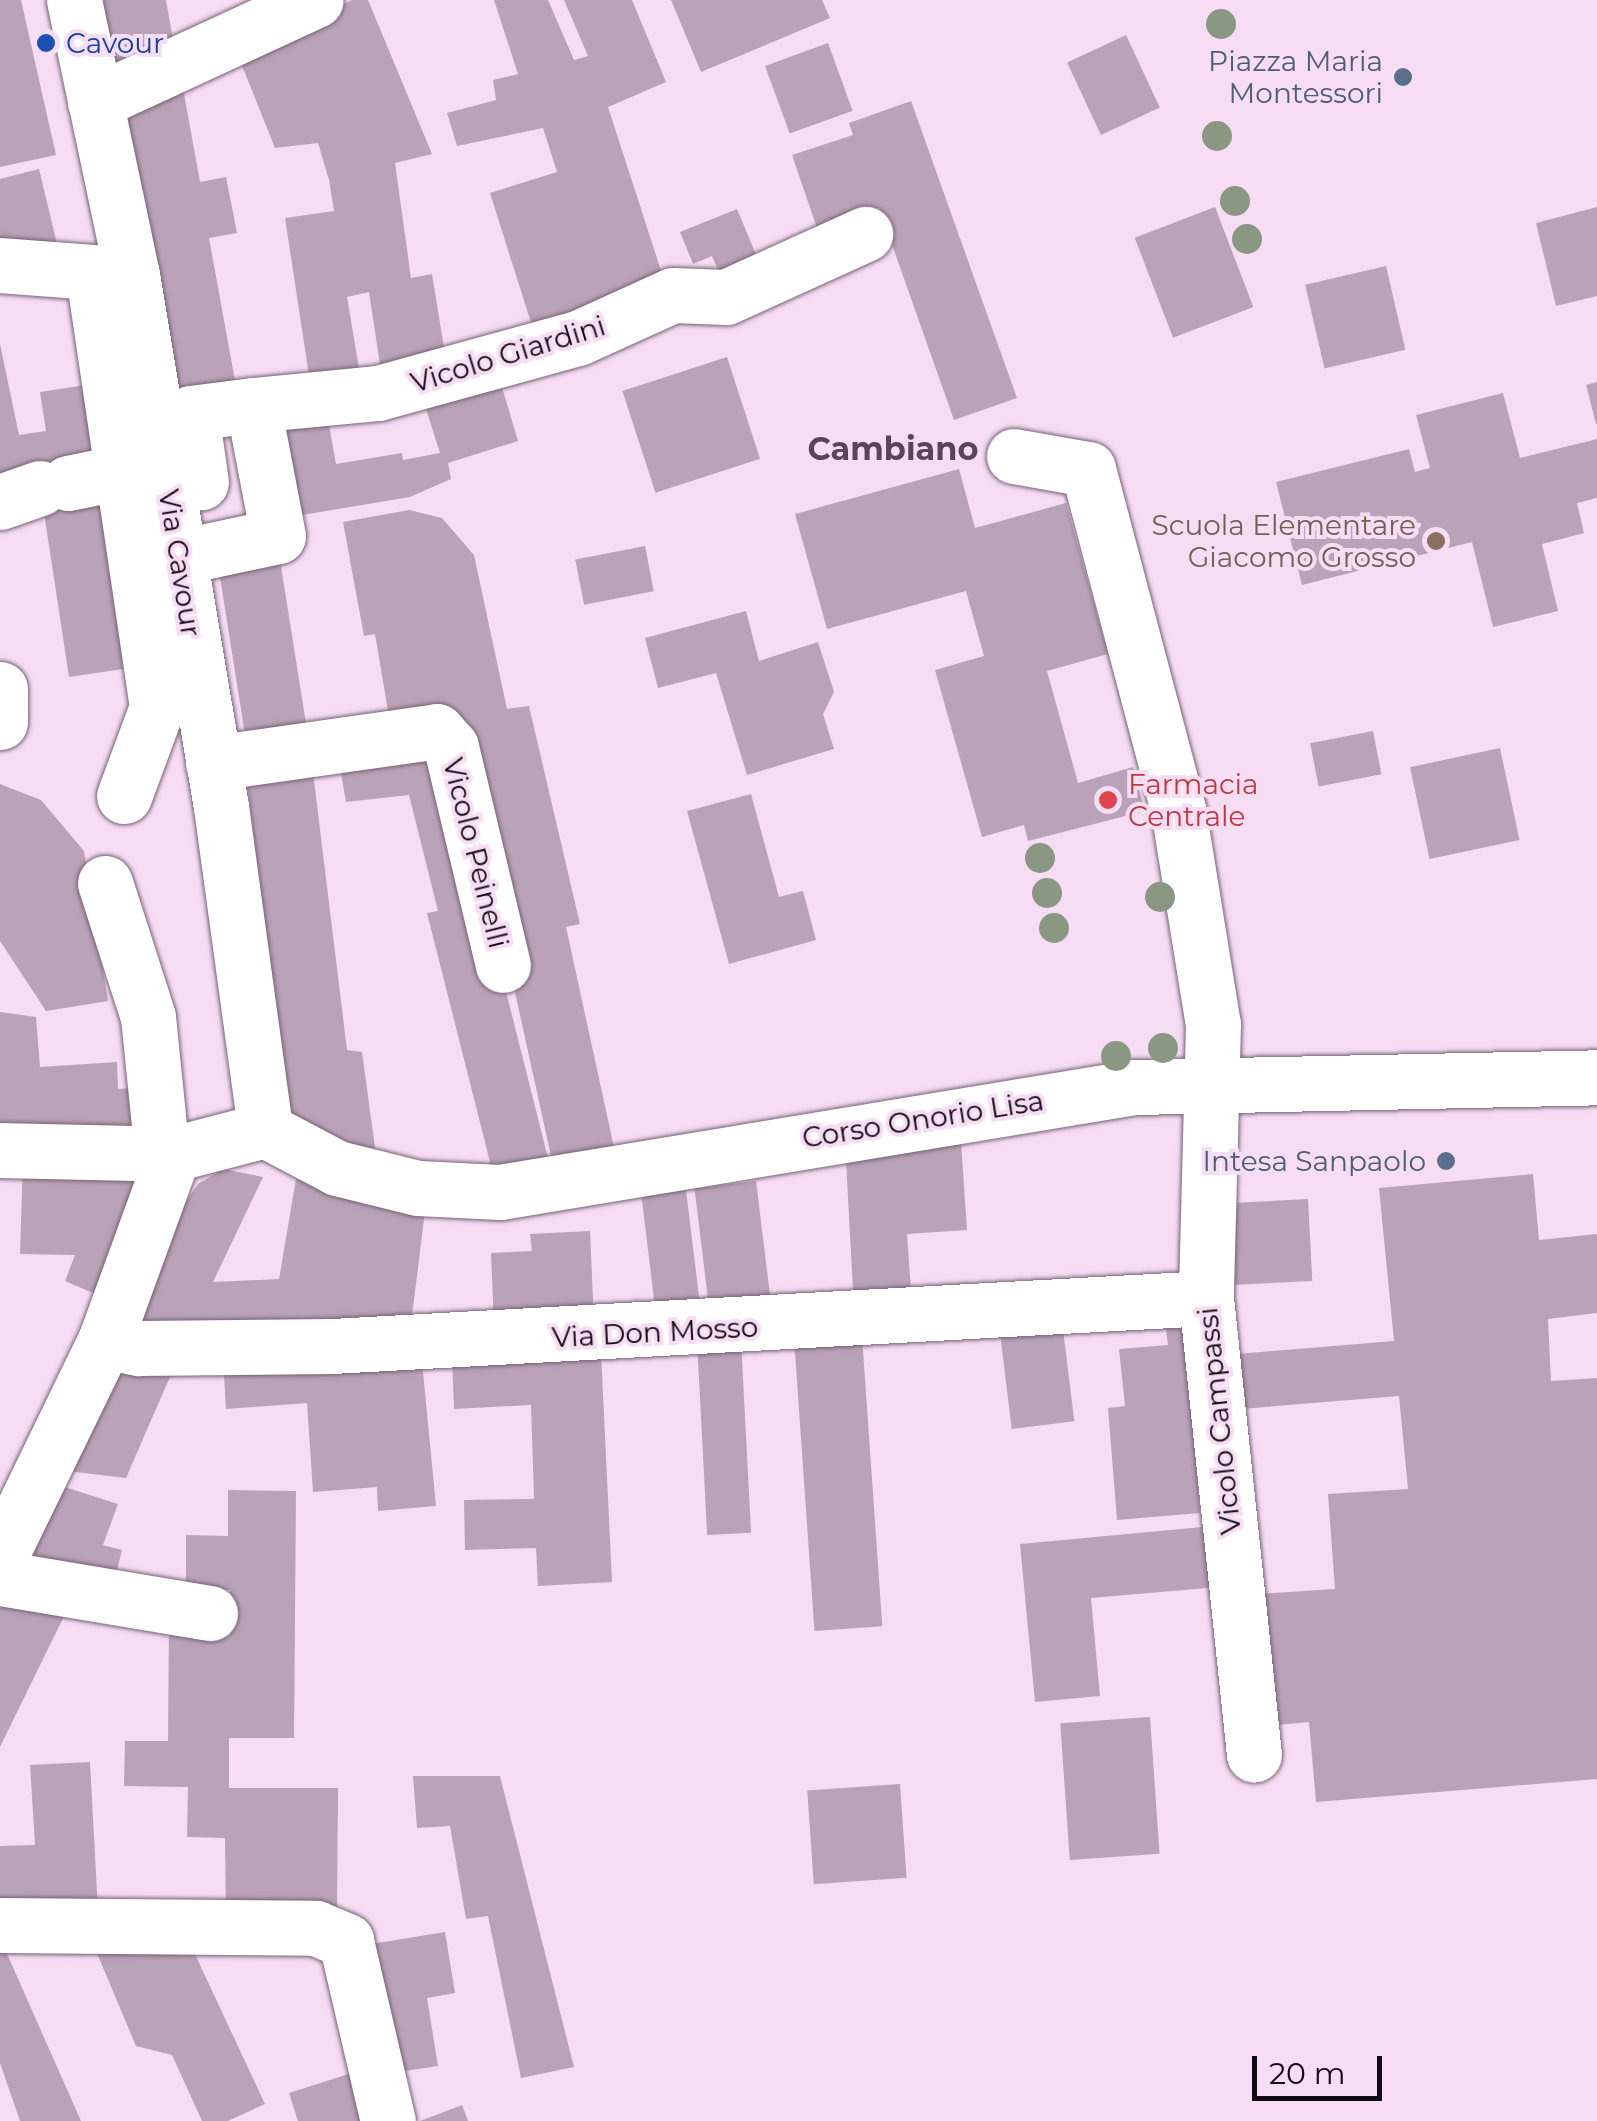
<!DOCTYPE html>
<style>
body{margin:0}
#map{position:relative;width:1597px;height:2121px;overflow:hidden;background:#f6ddf4;font-family:Montserrat,sans-serif}
div>[style]{position:absolute}
.building>*{inset:0;background:#baa3b8;transform-origin:0 0}
.roads{filter:drop-shadow(0 0 2px #776275) drop-shadow(0 0 2px #776275)}
.minor>*{height:55px;margin:-27.5px;padding:0 27.5px;transform-origin:27.5px;border-radius:27.5px;background:#fff}
.trees>*{width:30px;height:30px;margin:-15px;border-radius:50%;background:#8a9783}
.dots>*{width:28px;height:28px;translate:-50% -50%;box-sizing:border-box;border:5px solid #f6ddf4;border-radius:50%}
span{translate:-50% -50%;white-space:nowrap;text-align:center;line-height:1.15;-webkit-text-stroke:8px #f6ddf4;paint-order:stroke}
.transit-label{font-size:28px;color:#164399}
.left{translate:0 -50%;text-align:left}
.service-label{font-size:28px;color:#4e5e75}
.right{translate:-100% -50%;text-align:right}
.street-label{font-size:28px;color:#120a12}
.education-label{font-size:28px;color:#785e54}
.health-label{font-size:28px;color:#be3a42}
.quarter-label{font-size:32px;color:#594557;font-weight:700}
.scale{position:absolute;left:1252px;top:2056px;width:130px;height:45px;box-sizing:border-box;border:5px solid #120a12;border-top:0;padding-left:12px;font-size:30px;line-height:35px;white-space:nowrap;color:#120a12;-webkit-text-stroke:8px #f6ddf4;paint-order:stroke}
</style>
<div id="map">
<div class="building">
<i style="clip-path:polygon(0 0,21px 0,56px 155px,0 167px)"></i>
<i style="clip-path:polygon(99px 0,166px 0,174px 45px,113px 80px)"></i>
<i style="clip-path:polygon(352px 0,368px 0,432px 154px,395px 163px,411px 278px,432px 274px,447px 366px,382px 378px,369px 292px,347px 297px,360px 374px,310px 382px,285px 218px,334px 211px,329px 180px,318px 143px,275px 148px,237px 53px)"></i>
<i style="clip-path:polygon(494px 0,548px 0,574px 60px,588px 56px,564px 0,632px 0,666px 82px,608px 107px,666px 286px,533px 329px,490px 193px,557px 172px,543px 128px,457px 146px,447px 113px,496px 100px,493px 80px,518px 74px)"></i>
<i style="clip-path:polygon(671px 0,822px 0,830px 18px,701px 72px)"></i>
<i style="left:1126px;top:35px;width:80px;height:65px;rotate:65deg"></i>
<i style="left:828px;top:43px;width:72px;height:67px;rotate:70deg"></i>
<i style="clip-path:polygon(181px 77px,200px 182px,226px 177px,237px 233px,209px 238px,236px 386px,169px 398px,115px 108px)"></i>
<i style="clip-path:polygon(911px 101px,1017px 398px,954px 420px,879px 208px,817px 228px,792px 155px,853px 135px,849px 123px)"></i>
<i style="clip-path:polygon(39px 169px,58px 248px,0 246px,0 179px)"></i>
<i style="left:1215px;top:207px;width:107px;height:86px;rotate:69deg"></i>
<i style="clip-path:polygon(1597px 207px,1597px 296px,1556px 306px,1536px 223px)"></i>
<i style="clip-path:polygon(737px 209px,762px 269px,724px 284px,712px 256px,693px 264px,680px 232px)"></i>
<i style="left:1386px;top:266px;width:86px;height:83px;rotate:77deg"></i>
<i style="clip-path:polygon(0 344px,19px 435px,46px 431px,40px 392px,86px 385px,130px 668px,69px 677px,38px 473px,0 492px)"></i>
<i style="left:727px;top:357px;width:107px;height:110px;rotate:72deg"></i>
<i style="clip-path:polygon(496px 367px,518px 441px,448px 463px,451px 479px,410px 497px,278px 519px,260px 413px,325px 403px,336px 464px,402px 453px,403px 460px,440px 453px,420px 390px)"></i>
<i style="clip-path:polygon(1597px 382px,1597px 424px,1596px 424px,1586px 385px)"></i>
<i style="clip-path:polygon(1503px 393px,1520px 458px,1597px 439px,1597px 498px,1577px 503px,1584px 533px,1542px 544px,1558px 611px,1493px 627px,1472px 542px,1302px 585px,1276px 482px,1409px 449px,1415px 472px,1430px 468px,1416px 415px)"></i>
<i style="clip-path:polygon(959px 469px,975px 528px,1066px 503px,1108px 654px,1047px 671px,1078px 783px,1133px 767px,1145px 811px,1028px 841px,1024px 825px,982px 837px,935px 670px,984px 656px,966px 591px,827px 629px,795px 514px)"></i>
<i style="clip-path:polygon(409px 510px,442px 518px,474px 555px,507px 709px,529px 706px,580px 924px,566px 927px,617px 1161px,555px 1174px,455px 720px,390px 723px,375px 634px,364px 636px,343px 522px)"></i>
<i style="left:645px;top:546px;width:46px;height:71px;rotate:79deg"></i>
<i style="left:278px;top:547px;width:193px;height:62px;rotate:81deg"></i>
<i style="clip-path:polygon(746px 611px,759px 661px,818px 642px,834px 692px,823px 714px,834px 749px,747px 775px,716px 673px,658px 688px,645px 638px)"></i>
<i style="left:1373px;top:731px;width:44px;height:64px;rotate:79deg"></i>
<i style="left:1500px;top:748px;width:94px;height:92px;rotate:78deg"></i>
<i style="clip-path:polygon(436px 751px,483px 900px,551px 1170px,492px 1170px,427px 913px,438px 911px,409px 795px,346px 802px,339px 762px)"></i>
<i style="clip-path:polygon(312px 764px,347px 1050px,362px 1052px,377px 1162px,289px 1128px,246px 772px)"></i>
<i style="clip-path:polygon(0 784px,41px 800px,84px 851px,108px 1001px,46px 1011px,0 941px)"></i>
<i style="clip-path:polygon(751px 794px,779px 897px,803px 891px,816px 940px,729px 964px,687px 811px)"></i>
<i style="clip-path:polygon(0 1012px,36px 1017px,40px 1067px,117px 1062px,118px 1089px,149px 1087px,151px 1132px,0 1139px)"></i>
<i style="clip-path:polygon(961px 1142px,967px 1230px,907px 1234px,912px 1305px,854px 1309px,846px 1160px)"></i>
<i style="clip-path:polygon(23px 1160px,130px 1162px,142px 1189px,100px 1296px,65px 1281px,75px 1255px,20px 1254px)"></i>
<i style="clip-path:polygon(223px 1169px,263px 1177px,213px 1282px,279px 1279px,296px 1179px,370px 1204px,425px 1211px,409px 1340px,121px 1338px,159px 1241px,198px 1184px)"></i>
<i style="clip-path:polygon(1533px 1174px,1539px 1240px,1597px 1234px,1597px 1313px,1548px 1319px,1551px 1381px,1597px 1378px,1597px 1779px,1316px 1802px,1309px 1722px,1268px 1726px,1258px 1594px,1335px 1589px,1328px 1494px,1408px 1489px,1399px 1396px,1229px 1410px,1225px 1355px,1394px 1341px,1379px 1188px)"></i>
<i style="left:756px;top:1181px;width:136px;height:62px;rotate:83deg"></i>
<i style="left:686px;top:1190px;width:132px;height:45px;rotate:83deg"></i>
<i style="left:1308px;top:1199px;width:82px;height:88px;rotate:87deg"></i>
<i style="clip-path:polygon(590px 1231px,594px 1322px,494px 1326px,491px 1253px,532px 1251px,530px 1234px)"></i>
<i style="clip-path:polygon(1204px 1319px,1191px 1401px,1200px 1513px,1117px 1520px,1108px 1408px,1125px 1406px,1119px 1349px,1168px 1345px,1165px 1322px)"></i>
<i style="left:1062px;top:1321px;width:101px;height:63px;rotate:83deg"></i>
<i style="left:862px;top:1336px;width:291px;height:68px;rotate:86deg"></i>
<i style="left:741px;top:1340px;width:193px;height:44px;rotate:87deg"></i>
<i style="clip-path:polygon(421px 1351px,436px 1506px,378px 1511px,377px 1487px,313px 1492px,307px 1403px,226px 1409px,223px 1359px)"></i>
<i style="clip-path:polygon(601px 1352px,612px 1582px,538px 1586px,536px 1548px,465px 1550px,464px 1500px,534px 1499px,531px 1405px,454px 1409px,452px 1359px)"></i>
<i style="clip-path:polygon(176px 1363px,126px 1478px,59px 1470px,108px 1365px)"></i>
<i style="clip-path:polygon(52px 1483px,118px 1504px,103px 1545px,122px 1550px,113px 1587px,14px 1570px)"></i>
<i style="clip-path:polygon(228px 1490px,296px 1491px,294px 1738px,229px 1738px,229px 1788px,338px 1788px,337px 1919px,226px 1922px,225px 1838px,187px 1837px,188px 1787px,124px 1786px,125px 1741px,168px 1741px,169px 1618px,230px 1636px,230px 1590px,186px 1589px,186px 1535px,228px 1536px)"></i>
<i style="clip-path:polygon(1213px 1526px,1219px 1587px,1091px 1598px,1100px 1696px,1035px 1702px,1020px 1544px)"></i>
<i style="clip-path:polygon(0 1600px,69px 1606px,0 1747px)"></i>
<i style="left:1150px;top:1717px;width:137px;height:90px;rotate:86deg"></i>
<i style="clip-path:polygon(90px 1762px,98px 1911px,0 1913px,0 1846px,35px 1845px,30px 1765px)"></i>
<i style="clip-path:polygon(413px 1776px,500px 1776px,574px 2067px,521px 2078px,488px 1916px,466px 1919px,450px 1826px,417px 1828px)"></i>
<i style="left:900px;top:1784px;width:94px;height:93px;rotate:86deg"></i>
<i style="clip-path:polygon(445px 1932px,455px 1993px,427px 1998px,438px 2066px,385px 2074px,365px 1945px)"></i>
<i style="clip-path:polygon(186px 1935px,265px 2104px,228px 2121px,202px 2121px,172px 2055px,136px 2046px,91px 1939px)"></i>
<i style="clip-path:polygon(0 1938px,81px 2121px,20px 2121px,0 2063px)"></i>
<i style="clip-path:polygon(361px 2070px,378px 2121px,298px 2121px,289px 2093px)"></i>
<i style="clip-path:polygon(462px 2105px,468px 2121px,420px 2121px)"></i>
</div>
<div class="roads">
<div class="minor">
<i style="left:74px;top:0;width:281px;rotate:78.1deg"></i>
<i style="left:132px;top:275px;width:539px;rotate:80.5deg"></i>
<i style="left:221px;top:807px;width:326px;rotate:82.2deg"></i>
<i style="left:95px;top:102px;width:243px;rotate:-24.8deg"></i>
<i style="left:0;top:265px;width:132px;rotate:4.3deg"></i>
<i style="left:93px;top:274px;width:438px;rotate:81.6deg"></i>
<i style="left:157px;top:707px;width:95px;rotate:110.3deg"></i>
<i style="left:253px;top:405px;width:126px;rotate:-5.5deg"></i>
<i style="left:378px;top:393px;width:207px;rotate:-15.4deg"></i>
<i style="left:578px;top:338px;width:104px;rotate:-24.4deg"></i>
<i style="left:673px;top:295px;width:53px;rotate:2.2deg"></i>
<i style="left:726px;top:297px;width:153px;rotate:-24.4deg"></i>
<i style="left:1014px;top:456px;width:75px;rotate:10deg"></i>
<i style="left:1088px;top:469px;width:352px;rotate:75.2deg"></i>
<i style="left:1178px;top:809px;width:218px;rotate:80.8deg"></i>
<i style="left:1213px;top:1024px;width:274px;rotate:91.5deg"></i>
<i style="left:1206px;top:1298px;width:459px;rotate:84deg"></i>
<i style="left:68px;top:483px;width:55px;rotate:-11.5deg"></i>
<i style="left:0;top:502px;width:42px;rotate:-19.3deg"></i>
<i style="left:179px;top:557px;width:101px;rotate:-12deg"></i>
<i style="left:278px;top:536px;width:133px;rotate:-100.8deg"></i>
<i style="left:253px;top:405px;width:63px;rotate:172.6deg"></i>
<i style="left:191px;top:413px;width:70px;rotate:81.8deg"></i>
<i style="left:0;top:689px;width:33px;rotate:90deg"></i>
<i style="left:213px;top:763px;width:226px;rotate:-8.1deg"></i>
<i style="left:437px;top:731px;width:21px;rotate:49deg"></i>
<i style="left:451px;top:747px;width:224px;rotate:76.6deg"></i>
<i style="left:105px;top:883px;width:141px;rotate:72.2deg"></i>
<i style="left:148px;top:1017px;width:138px;rotate:84.2deg"></i>
<i style="left:265px;top:1130px;width:81px;rotate:27.8deg"></i>
<i style="left:337px;top:1168px;width:83px;rotate:13.9deg"></i>
<i style="left:418px;top:1188px;width:82px;rotate:2.8deg"></i>
<i style="left:500px;top:1192px;width:644px;rotate:-9.39deg"></i>
<i style="left:1135px;top:1087px;width:462px;rotate:-1.2deg"></i>
<i style="left:0;top:1150px;width:173px;rotate:1.3deg"></i>
<i style="left:105px;top:1341px;width:35px;rotate:12deg"></i>
<i style="left:139px;top:1348px;width:193px;rotate:-0.6deg"></i>
<i style="left:332px;top:1346px;width:875px;rotate:-3.14deg"></i>
<i style="left:0;top:1557px;width:240px;rotate:-64.1deg"></i>
<i style="left:105px;top:1341px;width:199px;rotate:-70deg"></i>
<i style="left:173px;top:1154px;width:95px;rotate:-14.6deg"></i>
<i style="left:0;top:1578px;width:213px;rotate:9.5deg"></i>
<i style="left:0;top:1925px;width:316px;rotate:0.5deg"></i>
<i style="left:316px;top:1928px;width:33px;rotate:23deg"></i>
<i style="left:346px;top:1941px;width:185px;rotate:76.9deg"></i>
</div>
</div>
<div class="trees">
<i style="left:1221px;top:24px"></i>
<i style="left:1217px;top:136px"></i>
<i style="left:1235px;top:201px"></i>
<i style="left:1247px;top:239px"></i>
<i style="left:1040px;top:858px"></i>
<i style="left:1047px;top:893px"></i>
<i style="left:1160px;top:897px"></i>
<i style="left:1054px;top:928px"></i>
<i style="left:1163px;top:1048px"></i>
<i style="left:1116px;top:1056px"></i>
</div>
<div class="dots">
<i style="left:46px;top:43px;background:#1a4fb4"></i>
<i style="left:1403px;top:77px;background:#5c6f8a"></i>
<i style="left:1436px;top:541px;background:#8d6e63"></i>
<i style="left:1108px;top:800px;background:#e0444e"></i>
<i style="left:1446px;top:1161px;background:#5c6f8a"></i>
</div>
<div class="transit-label">
<span class="left" style="left:66px;top:43px">Cavour</span>
</div>
<div class="service-label">
<span class="right" style="left:1383px;top:77px">Piazza Maria<br>Montessori</span>
<span class="right" style="left:1426px;top:1161px">Intesa Sanpaolo</span>
</div>
<div class="street-label">
<span style="left:508px;top:354px;rotate:-17deg">Vicolo Giardini</span>
<span style="left:180px;top:563px;rotate:81deg">Via Cavour</span>
<span style="left:476px;top:853px;rotate:76deg">Vicolo Peinelli</span>
<span style="left:923px;top:1119px;rotate:-9deg">Corso Onorio Lisa</span>
<span style="left:655px;top:1332px;rotate:-3deg">Via Don Mosso</span>
<span style="left:1219px;top:1421px;rotate:-96deg">Vicolo Campassi</span>
</div>
<div class="education-label">
<span class="right" style="left:1416px;top:541px">Scuola Elementare<br>Giacomo Grosso</span>
</div>
<div class="health-label">
<span class="left" style="left:1128px;top:800px">Farmacia<br>Centrale</span>
</div>
<div class="quarter-label">
<span style="left:893px;top:449px">Cambiano</span>
</div>
<div class="scale">20 m</div>
</div>
